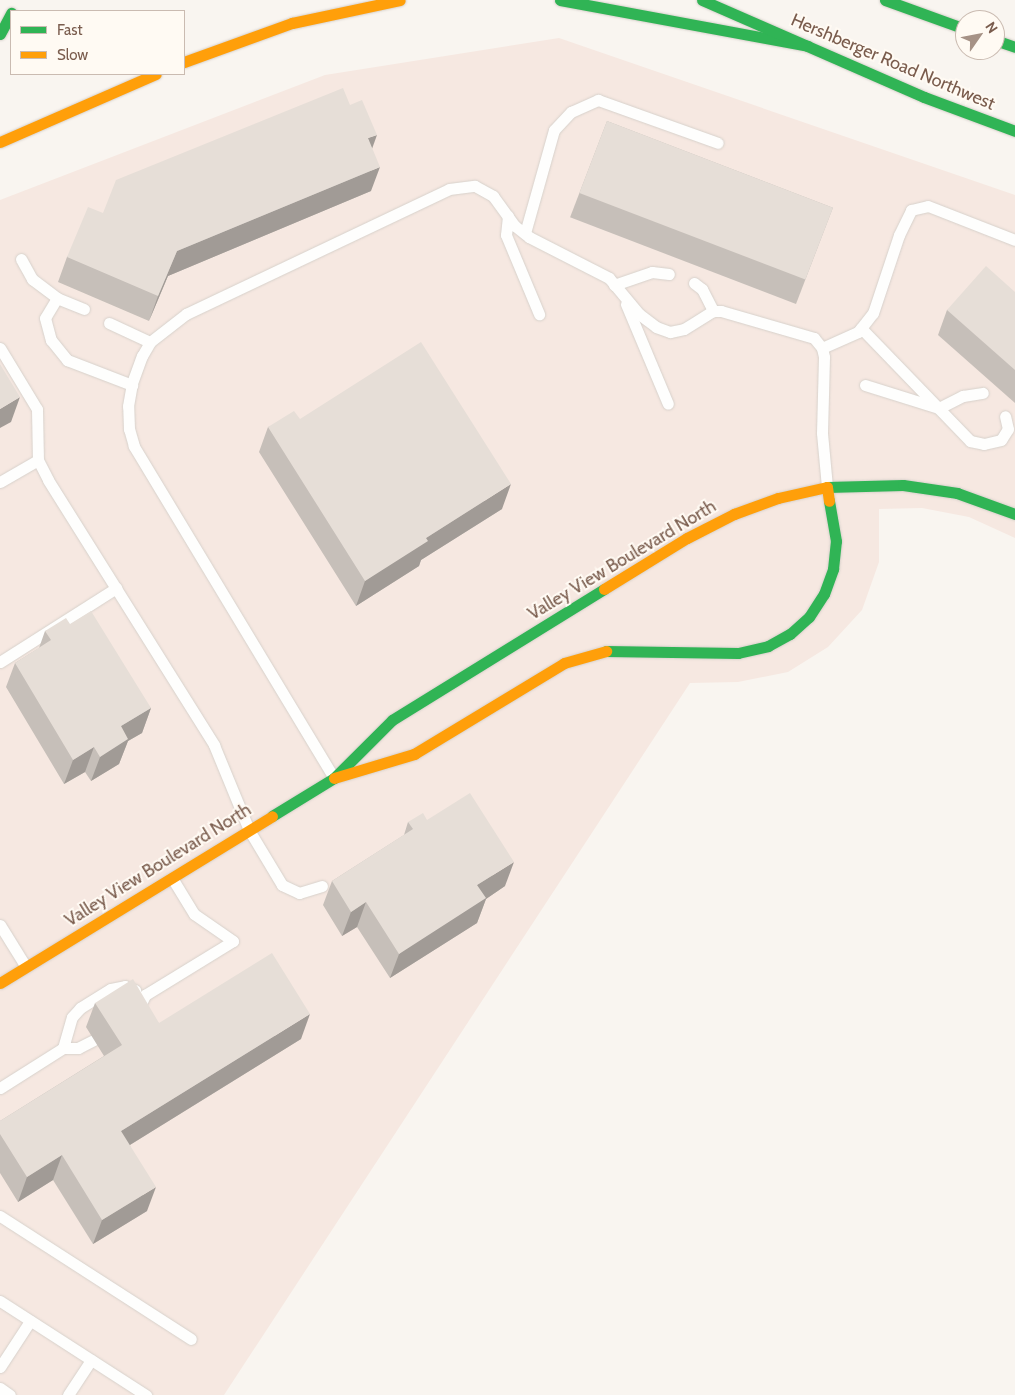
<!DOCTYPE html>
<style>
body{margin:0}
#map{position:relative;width:1015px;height:1395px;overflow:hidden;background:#f9f5f0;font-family:Cabin,sans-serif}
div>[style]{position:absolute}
.commercial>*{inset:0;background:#f6e8e1}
.roads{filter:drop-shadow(0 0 1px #d7d1cb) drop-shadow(0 0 1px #d7d1cb)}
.lane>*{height:11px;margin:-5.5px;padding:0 5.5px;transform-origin:5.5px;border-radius:5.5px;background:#fefefd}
.fast>*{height:11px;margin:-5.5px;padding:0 5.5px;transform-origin:5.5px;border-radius:5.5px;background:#30b455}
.slow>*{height:11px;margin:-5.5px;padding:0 5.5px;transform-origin:5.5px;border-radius:5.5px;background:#ff9f0a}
.wall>*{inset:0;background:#c6bfb9;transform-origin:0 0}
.shaded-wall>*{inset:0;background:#a19b96}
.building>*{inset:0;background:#e6ded7;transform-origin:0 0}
span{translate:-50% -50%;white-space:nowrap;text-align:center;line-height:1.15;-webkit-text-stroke:4px #fffaf3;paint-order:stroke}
.street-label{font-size:18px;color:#7a5c4d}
.legend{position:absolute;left:10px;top:10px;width:175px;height:65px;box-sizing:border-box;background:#fffaf3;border:1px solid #cabbb1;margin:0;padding:6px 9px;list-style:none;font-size:15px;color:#7a5c4d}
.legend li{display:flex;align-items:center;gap:10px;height:25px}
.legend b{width:25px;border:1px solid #cabbb1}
.north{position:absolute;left:955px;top:10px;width:50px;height:50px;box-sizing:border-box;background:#fffaf3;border:1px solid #cabbb1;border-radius:50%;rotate:57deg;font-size:14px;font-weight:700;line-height:20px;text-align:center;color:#7a5c4d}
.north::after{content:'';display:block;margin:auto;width:18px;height:22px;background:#a69286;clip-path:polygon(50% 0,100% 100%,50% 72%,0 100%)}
</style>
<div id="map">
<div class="commercial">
<i style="clip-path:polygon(559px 38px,1015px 195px,1015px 538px,969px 517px,922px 508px,879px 509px,879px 562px,862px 610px,828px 647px,788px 672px,738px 682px,690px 683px,224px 1395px,0 1395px,0 200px,325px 75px)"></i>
</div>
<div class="roads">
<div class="lane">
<i style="left:508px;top:216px;width:19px;rotate:96deg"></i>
<i style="left:506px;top:235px;width:86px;rotate:67.3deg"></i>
<i style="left:525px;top:233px;width:107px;rotate:-74.3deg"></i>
<i style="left:554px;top:130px;width:25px;rotate:-47deg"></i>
<i style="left:571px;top:112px;width:30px;rotate:-24deg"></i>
<i style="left:598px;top:100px;width:127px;rotate:19.7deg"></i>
<i style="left:21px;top:259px;width:23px;rotate:61deg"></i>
<i style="left:32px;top:279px;width:31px;rotate:37deg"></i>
<i style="left:694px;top:283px;width:10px;rotate:37deg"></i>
<i style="left:702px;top:289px;width:25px;rotate:63deg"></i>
<i style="left:614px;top:285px;width:40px;rotate:-18.9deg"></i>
<i style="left:652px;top:272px;width:17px;rotate:7deg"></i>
<i style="left:626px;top:304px;width:108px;rotate:67.2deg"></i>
<i style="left:84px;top:309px;width:29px;rotate:-158deg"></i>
<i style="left:57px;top:298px;width:23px;rotate:121deg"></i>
<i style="left:45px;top:318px;width:23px;rotate:75deg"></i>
<i style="left:51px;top:340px;width:26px;rotate:51deg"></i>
<i style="left:67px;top:360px;width:70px;rotate:21deg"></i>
<i style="left:109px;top:323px;width:45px;rotate:24.9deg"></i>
<i style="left:861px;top:328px;width:157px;rotate:46deg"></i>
<i style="left:970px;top:441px;width:14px;rotate:12deg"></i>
<i style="left:984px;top:444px;width:17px;rotate:-13deg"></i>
<i style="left:1001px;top:440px;width:13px;rotate:-58deg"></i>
<i style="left:1008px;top:429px;width:13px;rotate:-103deg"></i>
<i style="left:0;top:348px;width:71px;rotate:58.8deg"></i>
<i style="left:37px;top:409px;width:51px;rotate:88.9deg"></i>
<i style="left:38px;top:460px;width:22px;rotate:63deg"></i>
<i style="left:48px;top:480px;width:313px;rotate:57.9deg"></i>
<i style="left:214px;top:745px;width:92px;rotate:67.6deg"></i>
<i style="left:249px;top:830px;width:64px;rotate:59deg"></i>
<i style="left:282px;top:885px;width:19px;rotate:25deg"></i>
<i style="left:299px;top:893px;width:24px;rotate:-17deg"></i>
<i style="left:822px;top:348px;width:39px;rotate:-24deg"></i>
<i style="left:858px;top:332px;width:24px;rotate:-52deg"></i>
<i style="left:873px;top:313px;width:82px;rotate:-71.6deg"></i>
<i style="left:899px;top:235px;width:28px;rotate:-64deg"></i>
<i style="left:911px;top:210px;width:17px;rotate:-13deg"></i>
<i style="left:928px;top:206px;width:93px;rotate:21.3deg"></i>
<i style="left:865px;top:385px;width:77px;rotate:17.3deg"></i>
<i style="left:939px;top:408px;width:27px;rotate:-27deg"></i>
<i style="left:963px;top:396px;width:20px;rotate:-9deg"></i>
<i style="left:0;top:482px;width:44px;rotate:-30.1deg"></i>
<i style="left:0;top:662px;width:138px;rotate:-32.5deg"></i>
<i style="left:334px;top:778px;width:388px;rotate:-121.1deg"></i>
<i style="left:134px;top:446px;width:18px;rotate:-106deg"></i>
<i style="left:129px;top:429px;width:23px;rotate:-92deg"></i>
<i style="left:128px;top:406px;width:23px;rotate:-80deg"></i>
<i style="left:132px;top:383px;width:29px;rotate:-70deg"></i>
<i style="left:142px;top:356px;width:16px;rotate:-60deg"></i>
<i style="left:150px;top:342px;width:46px;rotate:-37.9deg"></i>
<i style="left:186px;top:314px;width:291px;rotate:-25.4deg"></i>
<i style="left:449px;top:189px;width:26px;rotate:-7deg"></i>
<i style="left:475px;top:186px;width:21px;rotate:29deg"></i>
<i style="left:493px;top:196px;width:37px;rotate:54deg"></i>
<i style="left:515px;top:226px;width:18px;rotate:38deg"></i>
<i style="left:529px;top:237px;width:90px;rotate:27.1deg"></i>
<i style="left:609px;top:278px;width:47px;rotate:50.2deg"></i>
<i style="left:639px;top:314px;width:21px;rotate:37deg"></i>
<i style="left:656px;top:327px;width:15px;rotate:20deg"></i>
<i style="left:670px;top:332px;width:14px;rotate:-12deg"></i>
<i style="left:684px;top:329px;width:34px;rotate:-32deg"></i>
<i style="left:713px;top:311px;width:8px"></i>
<i style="left:721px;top:311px;width:97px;rotate:16.2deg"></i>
<i style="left:814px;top:338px;width:13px;rotate:51deg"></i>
<i style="left:822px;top:348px;width:9px;rotate:77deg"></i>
<i style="left:824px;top:357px;width:76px;rotate:91.5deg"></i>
<i style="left:822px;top:433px;width:54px;rotate:84.7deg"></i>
<i style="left:0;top:925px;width:49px;rotate:58.2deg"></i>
<i style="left:138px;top:1010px;width:17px;rotate:-65deg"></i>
<i style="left:145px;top:995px;width:103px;rotate:-31.5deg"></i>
<i style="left:233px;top:941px;width:47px;rotate:-145.3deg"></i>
<i style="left:194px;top:914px;width:42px;rotate:-121.4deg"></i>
<i style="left:63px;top:1048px;width:32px;rotate:-74deg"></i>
<i style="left:72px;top:1017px;width:12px;rotate:-48deg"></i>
<i style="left:80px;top:1008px;width:36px;rotate:-32deg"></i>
<i style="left:111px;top:989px;width:14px;rotate:-12deg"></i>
<i style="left:125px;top:986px;width:11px;rotate:22deg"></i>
<i style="left:0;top:1088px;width:75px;rotate:-32.4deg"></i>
<i style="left:63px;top:1048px;width:15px"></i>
<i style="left:78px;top:1048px;width:18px;rotate:-27deg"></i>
<i style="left:0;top:1216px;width:227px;rotate:32.8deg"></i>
<i style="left:0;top:1301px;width:174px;rotate:32.8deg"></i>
<i style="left:0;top:1367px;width:55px;rotate:-56.9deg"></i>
<i style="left:0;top:1388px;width:12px;rotate:35deg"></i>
<i style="left:68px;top:1395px;width:42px;rotate:-56.7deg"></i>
</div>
<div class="fast">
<i style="left:560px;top:0;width:252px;rotate:10.5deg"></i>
<i style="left:702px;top:0;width:242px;rotate:23.6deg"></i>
<i style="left:924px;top:97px;width:97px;rotate:20.5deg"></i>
<i style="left:885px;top:0;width:85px;rotate:19.9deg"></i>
<i style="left:0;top:34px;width:24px;rotate:-62deg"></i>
<i style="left:995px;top:40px;width:21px;rotate:19deg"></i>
<i style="left:827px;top:487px;width:76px;rotate:-1.5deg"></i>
<i style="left:903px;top:485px;width:55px;rotate:8.4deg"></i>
<i style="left:957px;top:493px;width:62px;rotate:19.9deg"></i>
<i style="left:606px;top:651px;width:132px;rotate:0.9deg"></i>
<i style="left:738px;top:653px;width:31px;rotate:-13deg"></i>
<i style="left:768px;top:646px;width:25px;rotate:-29deg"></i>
<i style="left:790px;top:634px;width:25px;rotate:-42deg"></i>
<i style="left:809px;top:617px;width:27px;rotate:-57deg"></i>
<i style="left:824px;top:594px;width:27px;rotate:-70deg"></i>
<i style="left:833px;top:569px;width:28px;rotate:-84deg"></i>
<i style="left:836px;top:541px;width:41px;rotate:-99.9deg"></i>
<i style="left:272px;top:816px;width:73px;rotate:-31.5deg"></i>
<i style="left:334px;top:778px;width:82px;rotate:-45deg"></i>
<i style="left:392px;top:720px;width:249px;rotate:-31.7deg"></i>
</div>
<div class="slow">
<i style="left:184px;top:62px;width:115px;rotate:-19.9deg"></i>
<i style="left:292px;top:23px;width:110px;rotate:-12deg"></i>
<i style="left:0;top:142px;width:170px;rotate:-23.6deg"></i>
<i style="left:604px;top:589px;width:97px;rotate:-31.6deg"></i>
<i style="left:687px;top:538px;width:53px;rotate:-27.1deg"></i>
<i style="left:734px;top:514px;width:47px;rotate:-20deg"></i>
<i style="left:778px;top:498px;width:50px;rotate:-12.7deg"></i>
<i style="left:827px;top:487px;width:14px;rotate:82deg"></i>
<i style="left:334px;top:778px;width:84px;rotate:-16.7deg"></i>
<i style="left:414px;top:754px;width:175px;rotate:-31.2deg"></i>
<i style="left:564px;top:663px;width:44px;rotate:-15.9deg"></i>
<i style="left:0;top:983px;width:319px;rotate:-31.5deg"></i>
</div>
</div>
<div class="wall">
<i style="left:607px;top:121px;width:242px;height:103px;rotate:21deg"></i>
<i style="clip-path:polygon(372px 147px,371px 191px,168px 276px,149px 321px,58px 282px,67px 257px,103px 213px)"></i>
<i style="clip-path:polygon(1015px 292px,1015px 403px,938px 335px,947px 310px)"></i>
<i style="clip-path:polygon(300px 419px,502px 509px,421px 560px,419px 566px,356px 606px,259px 452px,268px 427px)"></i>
<i style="clip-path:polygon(70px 624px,151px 708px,142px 733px,128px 741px,119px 764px,91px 781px,85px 772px,64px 784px,6px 687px,15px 663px,39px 648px,45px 631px)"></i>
<i style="clip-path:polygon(427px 820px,505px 886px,486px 899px,477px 923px,390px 978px,357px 927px,342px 936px,323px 905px,332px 881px,404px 835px,408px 822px)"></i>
<i style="clip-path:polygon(95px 1003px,159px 1023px,301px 1039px,130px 1145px,147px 1211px,93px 1244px,53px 1180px,18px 1202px,0 1173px,0 1121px,104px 1056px,86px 1027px)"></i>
</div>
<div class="shaded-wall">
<i style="clip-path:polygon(377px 135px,368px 160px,368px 138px)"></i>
<i style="clip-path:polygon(380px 167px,371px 191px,168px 276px,149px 321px,158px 296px,177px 251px)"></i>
<i style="clip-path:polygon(20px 397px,11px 422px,0 428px,0 409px)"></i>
<i style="clip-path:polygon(511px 484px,502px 509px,421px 560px,419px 566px,356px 606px,365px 581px,426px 538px)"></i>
<i style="clip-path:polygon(151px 708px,142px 733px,128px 741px,119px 764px,91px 781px,100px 757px,121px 726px)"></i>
<i style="clip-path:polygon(94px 747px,85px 772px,64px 784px,73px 760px)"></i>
<i style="clip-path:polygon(514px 862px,505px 886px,486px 899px,477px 923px,390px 978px,399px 954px,477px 885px)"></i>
<i style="clip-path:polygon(366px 902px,357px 927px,342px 936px,351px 912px)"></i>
<i style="clip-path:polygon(310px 1014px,301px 1039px,112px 1156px,121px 1131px)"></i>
<i style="clip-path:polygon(62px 1155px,53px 1180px,18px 1202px,27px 1177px)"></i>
<i style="clip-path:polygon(156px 1187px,147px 1211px,93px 1244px,102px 1220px)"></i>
</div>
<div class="building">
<i style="clip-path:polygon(343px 88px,350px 105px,362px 100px,377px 135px,368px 138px,380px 167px,177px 251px,158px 296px,67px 257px,88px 207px,103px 213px,116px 180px)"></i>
<i style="left:607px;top:121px;width:242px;height:77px;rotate:21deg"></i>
<i style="clip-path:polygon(986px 266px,1015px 292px,1015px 370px,947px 310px)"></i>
<i style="clip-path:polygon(421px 342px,511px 484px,426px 538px,428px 541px,365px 581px,268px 427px,294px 411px,300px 419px)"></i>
<i style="clip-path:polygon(0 364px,20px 397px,0 409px)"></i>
<i style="clip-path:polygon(91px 611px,151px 708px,121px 726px,128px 739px,100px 757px,94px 747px,73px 760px,15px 663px,51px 640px,45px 631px,66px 618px,70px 624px)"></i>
<i style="clip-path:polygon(470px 793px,514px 862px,477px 885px,486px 898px,399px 954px,366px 902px,351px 912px,332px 881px,413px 829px,408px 822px,423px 813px,427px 820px)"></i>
<i style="clip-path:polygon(272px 953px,310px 1014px,121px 1131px,156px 1187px,102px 1220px,62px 1155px,27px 1177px,0 1134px,0 1121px,122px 1045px,95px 1003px,133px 979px,159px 1023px)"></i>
</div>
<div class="street-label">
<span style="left:893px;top:62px;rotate:23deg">Hershberger Road Northwest</span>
<span style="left:622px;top:560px;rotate:-31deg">Valley View Boulevard North</span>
<span style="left:158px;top:865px;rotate:-32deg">Valley View Boulevard North</span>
</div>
<ul class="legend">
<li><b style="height:6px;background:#30b455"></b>Fast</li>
<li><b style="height:6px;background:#ff9f0a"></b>Slow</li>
</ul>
<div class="north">N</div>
</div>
